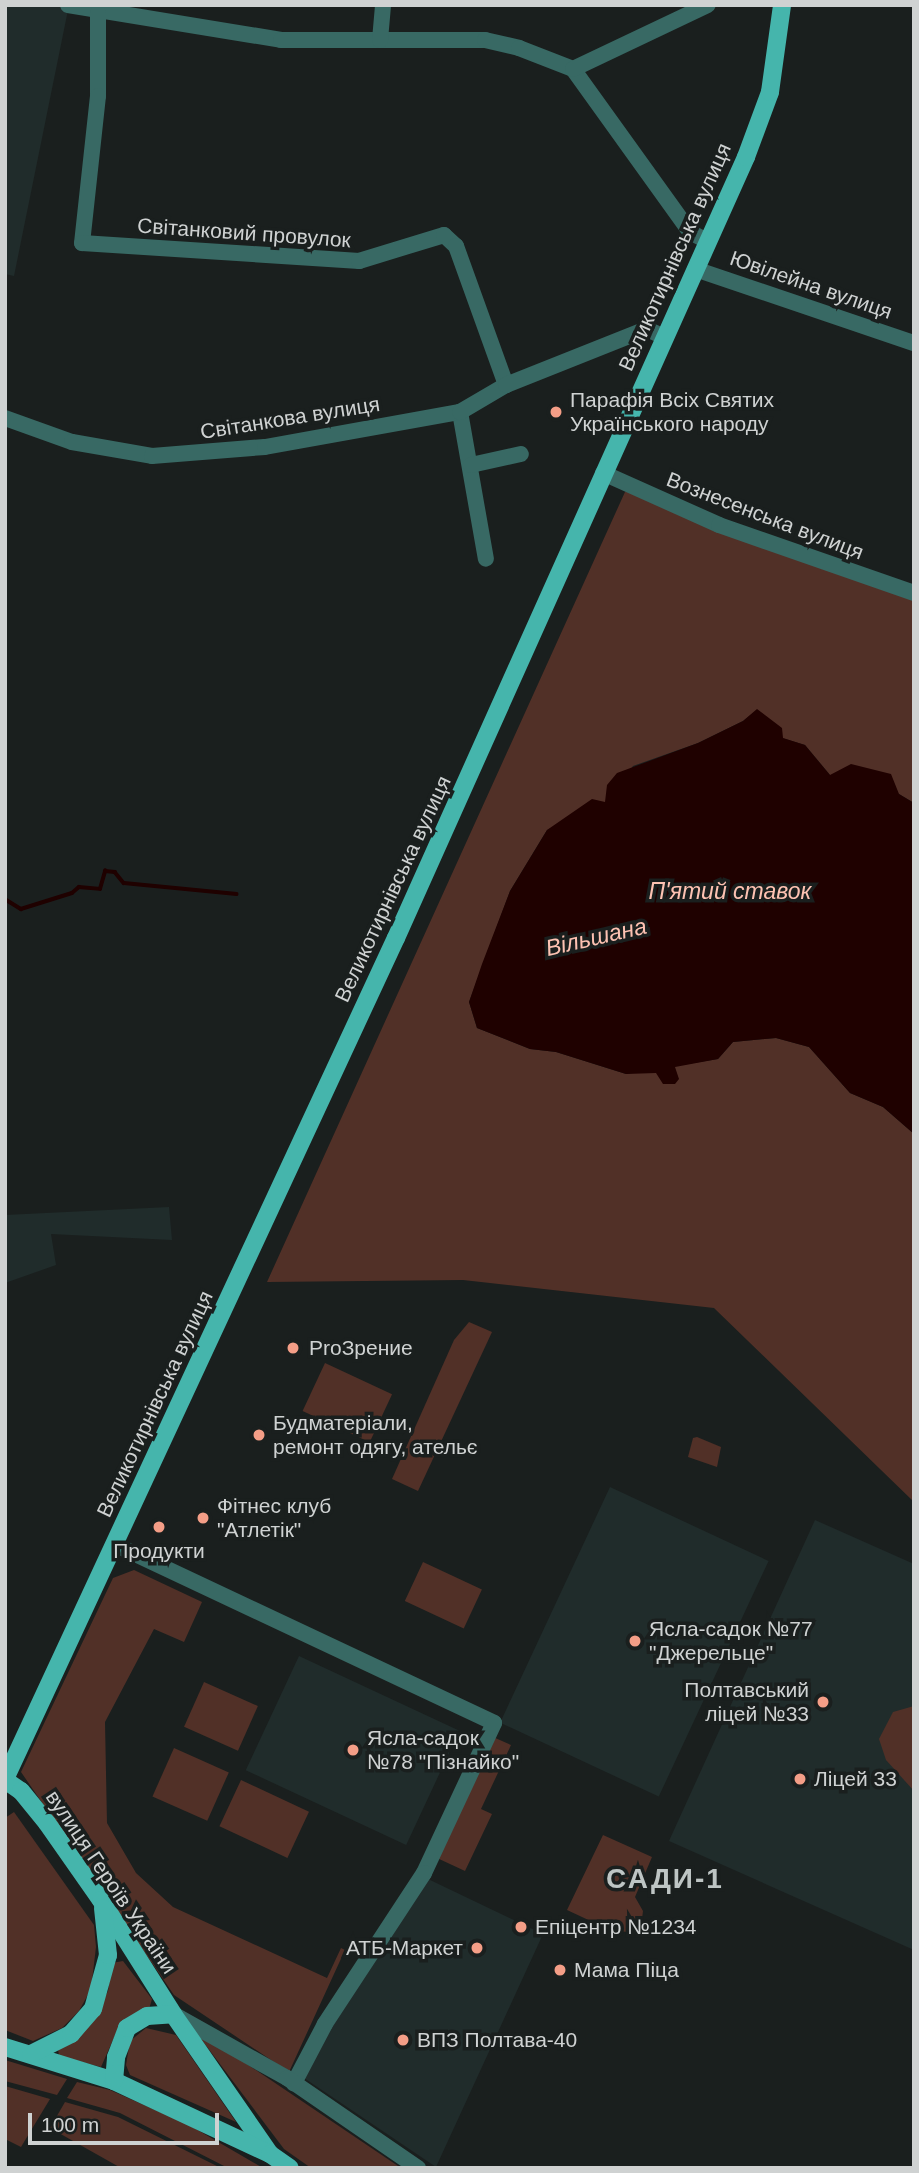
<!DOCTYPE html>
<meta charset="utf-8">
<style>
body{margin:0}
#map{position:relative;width:919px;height:2173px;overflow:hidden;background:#1a1f1e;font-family:Helvetica,sans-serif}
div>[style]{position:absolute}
.built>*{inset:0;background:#202c2b;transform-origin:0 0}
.green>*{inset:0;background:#513027;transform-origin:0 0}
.water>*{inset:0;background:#1f0100}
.stream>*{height:3.5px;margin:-1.75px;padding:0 1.75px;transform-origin:1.75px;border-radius:1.75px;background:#1f0100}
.minor>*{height:16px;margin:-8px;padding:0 8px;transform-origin:8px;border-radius:8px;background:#386964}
.major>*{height:18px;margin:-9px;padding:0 9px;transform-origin:9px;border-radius:9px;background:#45b5ac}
.dots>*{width:19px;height:19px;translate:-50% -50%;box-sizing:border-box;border:4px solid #1a1f1e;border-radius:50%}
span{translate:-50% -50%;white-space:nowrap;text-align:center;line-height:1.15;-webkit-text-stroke:7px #1a1f1e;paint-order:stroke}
.street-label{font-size:21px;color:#cfd2d2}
.poi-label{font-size:21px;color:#cfd2d2}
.left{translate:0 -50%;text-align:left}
.right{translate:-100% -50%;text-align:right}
.water-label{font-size:23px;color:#fdc2b2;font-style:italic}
.district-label{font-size:28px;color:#bec5c4;font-weight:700;letter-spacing:2px}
.frame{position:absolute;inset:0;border:7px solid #cfd2d2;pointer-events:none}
.scale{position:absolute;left:28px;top:2113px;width:191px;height:32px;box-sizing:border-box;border:4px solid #cfd2d2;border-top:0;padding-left:9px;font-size:21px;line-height:24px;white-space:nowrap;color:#cfd2d2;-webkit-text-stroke:5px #1a1f1e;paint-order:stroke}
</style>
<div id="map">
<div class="built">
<i style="clip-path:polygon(5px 5px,69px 5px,14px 276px,5px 274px)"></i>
<i style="clip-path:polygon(169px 1207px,172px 1240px,51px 1234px,56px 1265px,5px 1283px,5px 1215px)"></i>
<i style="left:610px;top:1487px;width:175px;height:260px;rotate:25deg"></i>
<i style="clip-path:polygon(815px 1520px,914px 1564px,914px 1950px,669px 1841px)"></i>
<i style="left:299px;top:1656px;width:177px;height:126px;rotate:25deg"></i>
<i style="clip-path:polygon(428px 1879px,543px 1934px,436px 2167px,304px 2078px,331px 2026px)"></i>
</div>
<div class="green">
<i style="clip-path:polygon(630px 491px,914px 597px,914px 803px,899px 794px,830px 775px,805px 745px,782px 738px,757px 710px,743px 721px,698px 743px,633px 766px,605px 803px,547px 830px,510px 891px,469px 1002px,477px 1028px,530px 1049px,556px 1052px,626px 1074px,718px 1059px,733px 1042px,776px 1038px,809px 1047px,850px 1093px,883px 1107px,914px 1134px,914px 1502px,714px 1308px,463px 1280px,267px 1282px,625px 492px)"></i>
<i style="clip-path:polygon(469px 1322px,492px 1332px,418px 1491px,392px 1479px,454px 1340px)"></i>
<i style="left:325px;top:1363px;width:74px;height:53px;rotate:25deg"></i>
<i style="clip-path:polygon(697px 1437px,721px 1447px,717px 1467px,688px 1457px,693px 1438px)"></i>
<i style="left:423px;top:1562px;width:65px;height:43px;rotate:25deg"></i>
<i style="clip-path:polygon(134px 1570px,202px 1602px,184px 1642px,154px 1629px,105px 1722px,107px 1823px,136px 1873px,173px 1907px,327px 1978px,341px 1948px,345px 1950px,289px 2072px,174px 1995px,21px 1772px,113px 1578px)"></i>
<i style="left:204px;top:1682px;width:59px;height:49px;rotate:24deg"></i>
<i style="clip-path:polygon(914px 1706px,914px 1791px,886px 1760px,879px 1739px,893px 1712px)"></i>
<i style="clip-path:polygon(493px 1737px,511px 1745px,481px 1809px,492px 1814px,465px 1871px,437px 1858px)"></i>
<i style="left:174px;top:1748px;width:60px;height:53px;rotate:24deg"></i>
<i style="left:241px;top:1780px;width:75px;height:51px;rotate:25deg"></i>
<i style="clip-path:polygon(14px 1812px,94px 1925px,96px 1947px,91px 1989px,79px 2011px,62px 2028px,33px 2041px,5px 2030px,5px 1818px)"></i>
<i style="clip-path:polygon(603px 1835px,652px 1857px,635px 1897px,643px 1911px,642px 1919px,631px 1932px,612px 1931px,567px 1910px)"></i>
<i style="clip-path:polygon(123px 1961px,152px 1999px,149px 2009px,120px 2024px,101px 2067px,59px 2056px,58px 2049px,95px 2017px,108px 1991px,112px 1963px)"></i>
<i style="clip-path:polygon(192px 2027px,401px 2168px,311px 2168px,284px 2149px)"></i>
<i style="clip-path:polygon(146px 2028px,176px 2035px,236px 2122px,130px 2075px,126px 2065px,130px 2041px)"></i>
<i style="clip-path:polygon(5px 2060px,67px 2079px,57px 2095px,5px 2081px)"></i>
<i style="clip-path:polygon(77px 2082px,110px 2090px,189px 2125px,263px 2168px,228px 2168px,120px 2113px,67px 2098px)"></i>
<i style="clip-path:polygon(5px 2086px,50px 2099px,21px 2147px,5px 2139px)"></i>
<i style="clip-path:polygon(65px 2102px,118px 2117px,221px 2168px,121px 2168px,50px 2128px)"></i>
</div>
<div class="water">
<i style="clip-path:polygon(757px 709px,782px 728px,783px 738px,805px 745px,830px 775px,851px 764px,891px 774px,899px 794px,914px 803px,914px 1134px,883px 1107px,850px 1093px,809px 1047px,776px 1038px,733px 1042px,718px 1059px,675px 1067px,679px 1079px,675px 1084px,663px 1084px,656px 1073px,626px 1074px,556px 1052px,530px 1049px,477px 1028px,469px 1002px,482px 964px,510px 891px,547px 830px,592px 799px,605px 802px,607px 785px,617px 773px,698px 743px,743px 721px)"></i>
</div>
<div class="stream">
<i style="left:5px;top:899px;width:19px;rotate:32deg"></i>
<i style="left:21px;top:909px;width:53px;rotate:-17.4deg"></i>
<i style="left:72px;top:893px;width:9px;rotate:-41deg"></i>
<i style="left:79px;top:887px;width:21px;rotate:5deg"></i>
<i style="left:100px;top:889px;width:19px;rotate:-74deg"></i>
<i style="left:105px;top:871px;width:10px;rotate:6deg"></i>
<i style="left:115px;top:872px;width:14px;rotate:51deg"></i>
<i style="left:124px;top:883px;width:113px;rotate:5.6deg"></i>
</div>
<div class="minor">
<i style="left:68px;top:5px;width:216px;rotate:9.3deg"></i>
<i style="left:281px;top:40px;width:204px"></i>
<i style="left:485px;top:40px;width:35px;rotate:13deg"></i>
<i style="left:519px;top:48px;width:58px;rotate:21.3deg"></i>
<i style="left:573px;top:69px;width:201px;rotate:54.3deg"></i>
<i style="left:690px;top:232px;width:19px;rotate:28deg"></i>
<i style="left:98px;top:13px;width:83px;rotate:90deg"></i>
<i style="left:98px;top:96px;width:148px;rotate:96.2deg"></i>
<i style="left:82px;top:243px;width:278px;rotate:3.7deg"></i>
<i style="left:359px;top:261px;width:89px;rotate:-17deg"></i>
<i style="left:444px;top:235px;width:16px;rotate:43deg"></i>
<i style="left:456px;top:246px;width:148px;rotate:70.2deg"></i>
<i style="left:380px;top:40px;width:35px;rotate:-85deg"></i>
<i style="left:573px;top:69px;width:149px;rotate:-25.4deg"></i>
<i style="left:695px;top:269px;width:231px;rotate:18.7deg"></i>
<i style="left:460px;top:412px;width:149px;rotate:80deg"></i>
<i style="left:5px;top:418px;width:71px;rotate:19.7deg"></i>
<i style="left:72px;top:442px;width:81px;rotate:9.9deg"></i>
<i style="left:152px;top:456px;width:113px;rotate:-4.6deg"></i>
<i style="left:265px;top:447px;width:198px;rotate:-10.2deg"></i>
<i style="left:460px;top:412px;width:53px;rotate:-30.4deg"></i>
<i style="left:506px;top:385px;width:152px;rotate:-21.7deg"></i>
<i style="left:647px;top:329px;width:19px;rotate:25deg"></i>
<i style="left:471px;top:465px;width:51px;rotate:-12.4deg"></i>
<i style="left:603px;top:473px;width:127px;rotate:24.1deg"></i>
<i style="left:719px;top:525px;width:207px;rotate:19.2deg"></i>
<i style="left:114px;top:1544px;width:420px;rotate:25.2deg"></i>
<i style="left:494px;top:1723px;width:166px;rotate:115deg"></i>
<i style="left:424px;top:1873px;width:181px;rotate:123.3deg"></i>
<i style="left:325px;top:2024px;width:67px;rotate:117.7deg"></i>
<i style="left:173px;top:2014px;width:131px;rotate:29.3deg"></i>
<i style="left:287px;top:2078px;width:159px;rotate:34.5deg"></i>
</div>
<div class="major">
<i style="left:5px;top:1779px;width:927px;rotate:-65.07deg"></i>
<i style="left:396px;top:938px;width:856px;rotate:-65.86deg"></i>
<i style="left:746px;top:157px;width:69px;rotate:-69.7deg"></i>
<i style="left:770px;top:92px;width:88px;rotate:-82.1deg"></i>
<i style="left:5px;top:1780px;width:19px;rotate:35deg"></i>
<i style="left:21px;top:1791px;width:41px;rotate:50.9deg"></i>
<i style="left:47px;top:1823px;width:94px;rotate:55deg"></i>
<i style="left:101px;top:1900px;width:135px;rotate:57.7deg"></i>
<i style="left:173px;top:2014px;width:170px;rotate:55.3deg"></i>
<i style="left:5px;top:2047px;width:114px;rotate:17.3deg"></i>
<i style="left:114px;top:2081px;width:172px;rotate:25.1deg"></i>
<i style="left:270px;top:2154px;width:24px;rotate:35deg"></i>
<i style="left:31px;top:2054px;width:45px;rotate:-26.6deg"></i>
<i style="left:71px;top:2034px;width:33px;rotate:-49deg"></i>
<i style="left:93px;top:2009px;width:56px;rotate:-74.5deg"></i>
<i style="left:108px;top:1955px;width:47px;rotate:-96.1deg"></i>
<i style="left:114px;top:2081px;width:24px;rotate:-85deg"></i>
<i style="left:116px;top:2057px;width:31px;rotate:-69deg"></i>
<i style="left:127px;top:2028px;width:23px;rotate:-31deg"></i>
<i style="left:147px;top:2016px;width:26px;rotate:-4deg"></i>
</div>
<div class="dots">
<i style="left:556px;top:412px;background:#f49e87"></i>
<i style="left:293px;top:1348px;background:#f49e87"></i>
<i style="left:259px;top:1435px;background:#f49e87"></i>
<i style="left:203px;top:1518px;background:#f49e87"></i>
<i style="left:159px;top:1527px;background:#f49e87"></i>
<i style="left:635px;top:1641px;background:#f49e87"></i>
<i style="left:823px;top:1702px;background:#f49e87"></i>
<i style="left:353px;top:1750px;background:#f49e87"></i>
<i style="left:800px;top:1779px;background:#f49e87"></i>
<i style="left:521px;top:1927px;background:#f49e87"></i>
<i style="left:477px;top:1948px;background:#f49e87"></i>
<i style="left:560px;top:1970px;background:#f49e87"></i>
<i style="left:403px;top:2040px;background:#f49e87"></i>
</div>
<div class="street-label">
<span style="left:244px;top:233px;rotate:4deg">Світанковий провулок</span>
<span style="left:675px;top:257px;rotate:-66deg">Великотирнівська вулиця</span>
<span style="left:811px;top:285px;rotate:19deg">Ювілейна вулиця</span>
<span style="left:290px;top:418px;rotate:-9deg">Світанкова вулиця</span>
<span style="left:765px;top:516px;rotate:21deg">Вознесенська вулиця</span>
<span style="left:393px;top:889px;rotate:-65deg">Великотирнівська вулиця</span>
<span style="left:155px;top:1404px;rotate:-65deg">Великотирнівська вулиця</span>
<span style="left:111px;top:1882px;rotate:56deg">вулиця Героїв України</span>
</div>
<div class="poi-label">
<span class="left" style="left:570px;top:412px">Парафія Всіх Святих<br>Українського народу</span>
<span class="left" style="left:309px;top:1348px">ProЗрение</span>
<span class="left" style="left:273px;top:1435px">Будматеріали,<br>ремонт одягу, ательє</span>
<span class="left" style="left:217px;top:1518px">Фітнес клуб<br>"Атлетік"</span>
<span style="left:159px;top:1551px">Продукти</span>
<span class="left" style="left:649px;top:1641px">Ясла-садок №77<br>"Джерельце"</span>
<span class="right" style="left:809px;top:1702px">Полтавський<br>ліцей №33</span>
<span class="left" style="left:367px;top:1750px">Ясла-садок<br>№78 "Пізнайко"</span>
<span class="left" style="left:814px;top:1779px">Ліцей 33</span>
<span class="left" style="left:535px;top:1927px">Епіцентр №1234</span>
<span class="right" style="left:463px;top:1948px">АТБ-Маркет</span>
<span class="left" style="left:574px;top:1970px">Мама Піца</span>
<span class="left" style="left:417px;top:2040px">ВПЗ Полтава-40</span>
</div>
<div class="water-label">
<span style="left:730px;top:891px">П'ятий ставок</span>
<span style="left:596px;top:937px;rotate:-13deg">Вільшана</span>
</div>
<div class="district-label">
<span style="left:665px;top:1879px">САДИ-1</span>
</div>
<div class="frame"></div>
<div class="scale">100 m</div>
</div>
